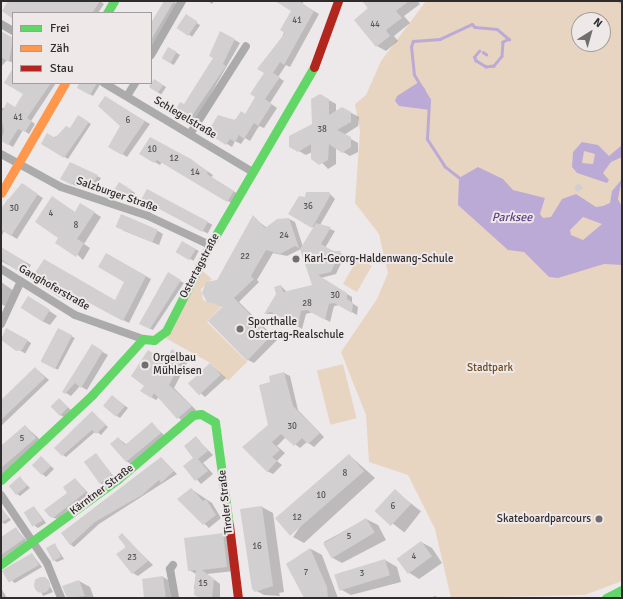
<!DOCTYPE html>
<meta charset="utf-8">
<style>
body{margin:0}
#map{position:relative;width:623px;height:599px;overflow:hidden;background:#ede9ea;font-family:Signika,sans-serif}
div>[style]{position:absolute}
.green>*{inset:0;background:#e8d5c1;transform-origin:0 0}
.water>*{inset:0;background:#bcaad6}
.shadow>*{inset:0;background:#0003;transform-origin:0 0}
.stream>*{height:2.5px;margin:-1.25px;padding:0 1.25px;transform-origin:1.25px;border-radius:1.25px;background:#bcaad6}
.building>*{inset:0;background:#d2cfd0;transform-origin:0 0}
.round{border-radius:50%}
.street>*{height:8px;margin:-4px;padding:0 4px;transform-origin:4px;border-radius:4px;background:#acabab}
.fast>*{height:9px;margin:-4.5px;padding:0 4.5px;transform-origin:4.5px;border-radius:4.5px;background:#63d668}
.slow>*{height:9px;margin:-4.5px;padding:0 4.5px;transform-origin:4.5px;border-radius:4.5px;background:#ff974d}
.jam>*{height:9px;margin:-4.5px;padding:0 4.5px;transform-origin:4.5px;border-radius:4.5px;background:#b3261e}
.dots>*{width:11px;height:11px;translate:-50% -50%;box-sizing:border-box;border:2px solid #eee8e9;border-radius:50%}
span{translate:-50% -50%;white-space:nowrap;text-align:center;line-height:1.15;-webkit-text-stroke:4px #eee8e9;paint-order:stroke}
.number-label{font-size:9px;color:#595657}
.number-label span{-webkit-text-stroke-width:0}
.street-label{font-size:11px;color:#2e2c2c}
.poi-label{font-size:11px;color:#2e2c2c}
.left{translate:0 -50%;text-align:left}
.right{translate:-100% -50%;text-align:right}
.park-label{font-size:11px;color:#6d4c21}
.water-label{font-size:12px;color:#5f3e89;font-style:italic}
.frame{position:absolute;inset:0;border:2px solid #2e2c2c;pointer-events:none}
.legend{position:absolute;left:12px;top:12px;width:140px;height:72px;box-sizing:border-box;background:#eee8e9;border:1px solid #a19d9d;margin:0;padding:5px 7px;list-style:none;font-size:12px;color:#2e2c2c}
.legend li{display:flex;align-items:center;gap:8px;height:20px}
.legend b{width:20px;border:1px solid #a19d9d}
.north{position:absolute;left:571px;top:12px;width:40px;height:40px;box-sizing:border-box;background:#eee8e9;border:1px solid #a19d9d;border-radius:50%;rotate:37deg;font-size:11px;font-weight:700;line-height:16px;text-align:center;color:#2e2c2c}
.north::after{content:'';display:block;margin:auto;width:14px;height:18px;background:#716e6e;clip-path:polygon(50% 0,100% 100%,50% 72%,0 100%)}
</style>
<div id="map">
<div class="green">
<i style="clip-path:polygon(evenodd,426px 1px,618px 1px,622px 6px,622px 581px,585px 595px,451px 598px,435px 529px,408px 475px,369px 462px,366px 415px,341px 352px,377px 299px,388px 273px,379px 234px,355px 203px,360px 131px,355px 104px,366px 95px,381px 61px,426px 1px,579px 20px,603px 20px,603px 44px,579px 44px,579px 20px)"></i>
<i style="left:358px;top:258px;width:16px;height:30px;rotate:30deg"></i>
<i style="clip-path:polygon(198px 267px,212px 279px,201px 289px,203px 300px,222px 306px,207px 322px,247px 362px,228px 381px,210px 363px,162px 336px)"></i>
<i style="left:343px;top:364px;width:56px;height:27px;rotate:76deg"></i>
</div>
<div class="water">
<i style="clip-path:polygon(419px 82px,425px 89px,430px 110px,399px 106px,395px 101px,397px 96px)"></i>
<i style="clip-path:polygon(evenodd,582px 142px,598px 145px,609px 156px,622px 145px,622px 157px,611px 162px,603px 173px,609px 180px,607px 183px,577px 173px,572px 167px,573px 152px,582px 142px,584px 151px,595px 154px,593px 164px,582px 163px,584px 151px)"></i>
<i style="clip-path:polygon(evenodd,478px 167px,503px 179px,513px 190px,545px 198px,540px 214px,543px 218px,551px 217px,562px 199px,576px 194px,596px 207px,603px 206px,610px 203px,612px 191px,622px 179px,618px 199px,622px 207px,622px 265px,604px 264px,558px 278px,549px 277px,524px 252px,508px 250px,458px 205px,459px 178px,478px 167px,583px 217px,602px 224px,583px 240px,571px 235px,570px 230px,583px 217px)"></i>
</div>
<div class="shadow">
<i style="clip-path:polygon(10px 1px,100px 1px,104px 4px,98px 13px,13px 13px,13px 18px)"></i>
<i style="clip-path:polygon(165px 1px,178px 3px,151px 50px,151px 24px)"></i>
<i style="clip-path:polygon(208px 1px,214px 1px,212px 4px)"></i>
<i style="clip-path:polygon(277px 1px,304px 1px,302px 4px,319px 14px,290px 67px,286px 65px,278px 77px,284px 81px,270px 103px,277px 108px,264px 128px,259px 126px,250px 141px,245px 138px,241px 144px,235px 141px,232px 147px,208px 132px,245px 115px,257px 97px,293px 11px)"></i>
<i style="clip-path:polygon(366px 1px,417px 1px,420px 4px,404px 16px,410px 23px,394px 36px,398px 41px,386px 51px,377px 46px)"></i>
<i style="clip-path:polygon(617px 1px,622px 1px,622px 5px)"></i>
<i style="left:187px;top:16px;width:16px;height:14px;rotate:35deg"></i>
<i style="clip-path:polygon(1px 32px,13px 39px,13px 63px,7px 60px,1px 67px)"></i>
<i style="clip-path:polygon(221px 32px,240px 43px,193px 125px,175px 114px,185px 105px,214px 58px)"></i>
<i style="left:169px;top:48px;width:13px;height:12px;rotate:32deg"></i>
<i style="clip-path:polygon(13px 75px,13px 83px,56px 83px,31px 121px,35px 124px,29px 134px,23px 130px,13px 147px,1px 140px,1px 108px,16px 108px,24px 94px,6px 82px)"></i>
<i style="left:155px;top:80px;width:13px;height:9px;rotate:32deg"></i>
<i style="clip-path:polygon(81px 83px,101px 83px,93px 96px,78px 87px)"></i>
<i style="clip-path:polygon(320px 95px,336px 104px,336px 112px,342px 108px,359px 117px,358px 126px,344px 135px,358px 143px,358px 152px,350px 156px,336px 148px,336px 164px,328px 169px,312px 152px,306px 155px,290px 146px,313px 124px)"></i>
<i style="clip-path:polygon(105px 98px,150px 124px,127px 157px,110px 146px,121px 126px)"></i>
<i style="clip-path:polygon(78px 117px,91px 124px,68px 159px,43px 143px,70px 129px)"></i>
<i style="clip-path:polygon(141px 154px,191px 160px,213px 175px,211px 178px,238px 194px,233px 204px,162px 162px,160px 165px)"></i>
<i style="clip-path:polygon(70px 163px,101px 178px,93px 191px,78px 182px,76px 186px,65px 180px)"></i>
<i style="left:119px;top:183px;width:19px;height:9px;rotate:32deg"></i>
<i style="clip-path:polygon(27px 188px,43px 198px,17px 239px,4px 231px,1px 237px,1px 210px,8px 199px,11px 201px)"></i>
<i style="left:147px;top:190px;width:74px;height:10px;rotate:28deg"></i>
<i style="clip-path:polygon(329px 193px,335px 199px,320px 225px,335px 231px,325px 248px,345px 255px,336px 274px,321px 278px,352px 297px,352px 303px,358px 307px,357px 315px,340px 305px,334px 306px,330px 322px,313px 312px,306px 314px,302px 329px,277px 314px,266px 314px,281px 286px,287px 292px,313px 286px,301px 249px,287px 256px,273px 253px,257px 280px,259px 282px,239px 302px,277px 340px,254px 363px,248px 360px,224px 307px,211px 302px,218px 281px,253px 217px,267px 228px,289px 219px,295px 222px,303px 247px,314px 228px,290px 213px,305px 198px)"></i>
<i style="clip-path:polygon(87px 208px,101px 217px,84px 244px,90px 248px,83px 260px,59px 237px,75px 213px)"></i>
<i style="clip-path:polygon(122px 230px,158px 231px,163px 234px,159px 245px)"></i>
<i style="left:182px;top:242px;width:19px;height:11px;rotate:28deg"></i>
<i style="clip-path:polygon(1px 248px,31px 265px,25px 274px,1px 261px)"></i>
<i style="clip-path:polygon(107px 254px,151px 279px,129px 323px,70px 292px,65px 300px,32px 279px,115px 302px,125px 282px)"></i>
<i style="clip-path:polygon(168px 274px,184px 283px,153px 330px,140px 324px)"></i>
<i style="clip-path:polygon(1px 282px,14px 291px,9px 308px,1px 304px)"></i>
<i style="clip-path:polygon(36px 302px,57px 316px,50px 325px,42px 321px)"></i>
<i style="left:7px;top:329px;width:28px;height:12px;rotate:30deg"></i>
<i style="left:58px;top:329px;width:19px;height:36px;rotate:28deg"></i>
<i style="clip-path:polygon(92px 346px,108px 355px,87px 390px,80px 386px,71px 396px,66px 393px)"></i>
<i style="clip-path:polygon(178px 353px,188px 361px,174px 388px,196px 410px,183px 422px,159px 397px,156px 400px,151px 397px)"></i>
<i style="clip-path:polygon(210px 364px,226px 378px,205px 397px,189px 383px)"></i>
<i style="clip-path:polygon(35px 368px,49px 380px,1px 426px,1px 401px)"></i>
<i style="clip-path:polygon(284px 373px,290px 376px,298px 410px,324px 437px,314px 447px,307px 442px,300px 448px,286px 437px,277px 446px,285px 453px,277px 461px,282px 465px,273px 474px,267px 471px,271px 383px)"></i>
<i style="clip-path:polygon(116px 399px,128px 408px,120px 418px,117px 416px)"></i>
<i style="clip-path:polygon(60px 400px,71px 410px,64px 417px,60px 415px)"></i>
<i style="clip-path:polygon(92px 412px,108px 427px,101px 435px,96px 431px,66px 457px,63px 455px)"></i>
<i style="clip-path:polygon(152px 424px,165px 436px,131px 464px,126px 461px,118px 438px,127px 445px)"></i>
<i style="clip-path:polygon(25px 426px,44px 443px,1px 477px,1px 446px)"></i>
<i style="clip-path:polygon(196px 438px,213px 455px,203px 463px,213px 474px,201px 484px,184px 466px,195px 458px)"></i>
<i style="clip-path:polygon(96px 454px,114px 477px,103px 485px,100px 483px)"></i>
<i style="clip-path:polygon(349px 455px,375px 478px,304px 543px,293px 537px)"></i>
<i style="clip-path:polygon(42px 458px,54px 469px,46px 477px,33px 466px)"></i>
<i style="clip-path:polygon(161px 458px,177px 474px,99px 524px,74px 547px,70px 544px)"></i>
<i style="clip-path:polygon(20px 478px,30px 488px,20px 496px,17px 494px)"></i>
<i style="clip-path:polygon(75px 479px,89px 494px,57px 519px,49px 516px,69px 493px)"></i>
<i style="clip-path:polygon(191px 489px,212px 503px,221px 518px,209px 528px,179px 499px)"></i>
<i style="left:395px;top:491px;width:33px;height:27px;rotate:38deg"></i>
<i style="clip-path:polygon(34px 507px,46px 523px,38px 528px,35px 526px)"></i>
<i style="clip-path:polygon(262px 507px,273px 513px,284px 592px,279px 593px,280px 596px,264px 595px,253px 589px)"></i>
<i style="clip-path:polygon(1px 509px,11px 520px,5px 524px,1px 522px)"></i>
<i style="clip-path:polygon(366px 519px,378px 525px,386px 540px,342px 563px,331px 557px,324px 542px)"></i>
<i style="clip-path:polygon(16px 529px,27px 541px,1px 559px,1px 545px)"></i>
<i style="clip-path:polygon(223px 534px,230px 538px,234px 571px,207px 574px,220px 584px,220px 598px,201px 598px,194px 588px,196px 574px,189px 570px)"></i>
<i style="clip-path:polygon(122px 535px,153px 565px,138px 576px,133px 573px)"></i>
<i style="clip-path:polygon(421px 542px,432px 548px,442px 563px,419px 579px,408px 572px)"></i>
<i style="clip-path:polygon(55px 545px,64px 559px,57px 562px,54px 560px)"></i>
<i style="clip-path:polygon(311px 549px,322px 555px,338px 598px,305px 598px,287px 564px)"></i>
<i style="clip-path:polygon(32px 554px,42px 567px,15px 583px,12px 581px)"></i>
<i style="clip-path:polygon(385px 560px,397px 567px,401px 582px,351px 595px,340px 589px)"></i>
<i style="clip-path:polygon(45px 577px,53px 592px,43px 596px,35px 580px)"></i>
<i style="clip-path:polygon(163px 577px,168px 580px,171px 598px,145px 598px)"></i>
<i style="clip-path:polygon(79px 581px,90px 587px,94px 598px,68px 598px,64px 586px)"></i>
<i style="clip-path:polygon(1px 588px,7px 598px,1px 598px)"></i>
<i style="clip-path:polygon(435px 596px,439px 598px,430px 598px)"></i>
</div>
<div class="stream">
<i style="left:483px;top:52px;width:4px;rotate:34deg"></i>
<i style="left:459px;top:178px;width:18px;rotate:-142deg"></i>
<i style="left:445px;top:167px;width:33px;rotate:-123deg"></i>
<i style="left:427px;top:139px;width:39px;rotate:-87deg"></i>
<i style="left:429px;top:100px;width:29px;rotate:-121deg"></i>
<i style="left:414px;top:75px;width:28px;rotate:-96deg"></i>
<i style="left:411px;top:47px;width:6px;rotate:-72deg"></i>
<i style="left:413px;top:41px;width:27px;rotate:-4deg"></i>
<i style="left:440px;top:39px;width:35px;rotate:-25deg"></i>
<i style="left:472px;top:24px;width:4px;rotate:45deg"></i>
<i style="left:475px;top:27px;width:22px;rotate:5deg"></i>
<i style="left:497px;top:29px;width:16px;rotate:40deg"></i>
<i style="left:509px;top:39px;width:7px;rotate:153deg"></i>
<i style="left:503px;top:42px;width:14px;rotate:94deg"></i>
<i style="left:502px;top:56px;width:13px;rotate:129deg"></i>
<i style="left:494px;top:66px;width:8px;rotate:173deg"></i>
<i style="left:486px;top:67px;width:12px;rotate:-149deg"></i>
<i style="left:476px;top:61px;width:4px;rotate:-117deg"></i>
<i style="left:474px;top:57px;width:8px;rotate:-50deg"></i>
</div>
<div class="building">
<i style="clip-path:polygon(8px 1px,100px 1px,92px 13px,13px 13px,13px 19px,2px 11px)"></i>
<i style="clip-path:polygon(164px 1px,174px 1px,151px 40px,151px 23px)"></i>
<i style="clip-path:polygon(275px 1px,299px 1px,314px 11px,284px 65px,280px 62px,273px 73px,280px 77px,265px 99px,272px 104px,258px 126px,254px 123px,244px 139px,239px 135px,235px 142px,230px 139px,226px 145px,207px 133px,218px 115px,235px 120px,241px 111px,245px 114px,255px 97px,250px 94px,264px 73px,257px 69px,285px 33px,280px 30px,291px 11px)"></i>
<i style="clip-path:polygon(362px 1px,409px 1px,396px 11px,402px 18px,386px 30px,390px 36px,376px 47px,354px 20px,368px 8px)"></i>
<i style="left:186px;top:14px;width:14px;height:17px;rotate:34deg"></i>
<i style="clip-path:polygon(1px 31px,13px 38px,9px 62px,1px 57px)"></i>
<i style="clip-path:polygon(220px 31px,235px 39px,223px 64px,226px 66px,187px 123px,173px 115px,180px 102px,184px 104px,213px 58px,209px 56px)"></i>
<i style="left:168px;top:47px;width:10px;height:13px;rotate:29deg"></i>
<i style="clip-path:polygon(13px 68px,13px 83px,51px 83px,27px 118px,32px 121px,25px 132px,18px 129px,8px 145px,1px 141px,4px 131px,1px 114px,7px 102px,15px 107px,23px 94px,4px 83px)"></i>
<i style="left:154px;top:79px;width:11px;height:9px;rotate:34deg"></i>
<i style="clip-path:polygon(79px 83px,97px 83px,90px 95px,77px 88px)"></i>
<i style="clip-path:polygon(320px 94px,329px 99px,329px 115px,342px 107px,351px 112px,351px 122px,337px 130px,351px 137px,351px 147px,342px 153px,329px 144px,328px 160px,319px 165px,311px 159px,311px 144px,298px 152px,289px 147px,289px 136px,312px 124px,311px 99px)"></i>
<i style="clip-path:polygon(105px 96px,145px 121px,122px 155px,108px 147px,120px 126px,98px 106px)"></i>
<i style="clip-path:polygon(78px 115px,89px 122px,64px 158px,41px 144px,47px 133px,55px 138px,66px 126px,70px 128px)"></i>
<i style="clip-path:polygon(150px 137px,191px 159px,208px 172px,207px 174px,234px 191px,227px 202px,157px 160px,154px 163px,139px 154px)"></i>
<i style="clip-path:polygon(70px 162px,98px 175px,89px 190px,74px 181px,72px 185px,60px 179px)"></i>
<i style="left:119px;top:182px;width:15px;height:11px;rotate:32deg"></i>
<i style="clip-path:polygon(22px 183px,38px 194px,11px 236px,1px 230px,1px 208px)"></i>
<i style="clip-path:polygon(579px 183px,583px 188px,577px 192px,574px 187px)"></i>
<i style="left:147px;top:189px;width:69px;height:12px;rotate:28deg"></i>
<i style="clip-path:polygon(306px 192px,329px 192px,330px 196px,312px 228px,288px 214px,299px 196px,305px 197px)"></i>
<i style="clip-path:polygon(52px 196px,75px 212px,80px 203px,95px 212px,77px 239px,84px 243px,76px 257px,55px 243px,58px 238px,35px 222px)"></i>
<i style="left:121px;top:214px;width:40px;height:14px;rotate:23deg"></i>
<i style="clip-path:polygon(253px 215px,265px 228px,277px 219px,289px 218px,299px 248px,295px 246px,280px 254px,266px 250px,251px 276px,254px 279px,234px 298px,271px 336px,247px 361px,208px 321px,223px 306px,207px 302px,202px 293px,206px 282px,217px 280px)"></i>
<i style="clip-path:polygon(316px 223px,331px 227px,321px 244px,333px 251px,341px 251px,331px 272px,318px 275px,347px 293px,347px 299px,353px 303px,352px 313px,334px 303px,329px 304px,325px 320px,307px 310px,301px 311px,298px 327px,271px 312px,264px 314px,276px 294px,274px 287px,281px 285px,283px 292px,312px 285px,300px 249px)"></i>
<i style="left:182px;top:241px;width:16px;height:13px;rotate:30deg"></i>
<i style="clip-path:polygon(1px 247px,26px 262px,19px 272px,1px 259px)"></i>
<i style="clip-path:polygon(106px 253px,146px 276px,123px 321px,65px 290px,60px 298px,31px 279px,44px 259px,115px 300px,124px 282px,98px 267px)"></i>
<i style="clip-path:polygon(168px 272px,181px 280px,150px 329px,139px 324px)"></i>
<i style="left:28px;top:296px;width:26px;height:14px;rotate:32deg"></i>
<i style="clip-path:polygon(6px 328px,28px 340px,22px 350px,16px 351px,1px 340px)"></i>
<i style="left:58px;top:328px;width:16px;height:38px;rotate:27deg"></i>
<i style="clip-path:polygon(92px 344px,103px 351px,81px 388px,75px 383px,65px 394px,62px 392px)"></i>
<i style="clip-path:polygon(172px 349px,184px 357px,169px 385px,192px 406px,177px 419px,154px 393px,151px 398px,140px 391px,144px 386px,131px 376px,148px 350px,164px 361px)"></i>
<i style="left:210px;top:363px;width:16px;height:30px;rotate:47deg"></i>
<i style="clip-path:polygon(35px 367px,45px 378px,1px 420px,1px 400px)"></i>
<i style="clip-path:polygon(284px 372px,293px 406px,320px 433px,308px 444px,302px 438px,294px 446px,281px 434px,272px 442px,280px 450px,272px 457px,277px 461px,267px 472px,242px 447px,268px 425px,259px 385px,270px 382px,269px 376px)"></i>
<i style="left:112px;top:395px;width:17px;height:14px;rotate:40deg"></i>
<i style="left:59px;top:398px;width:13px;height:12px;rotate:45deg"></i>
<i style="clip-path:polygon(92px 411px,106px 425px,96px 434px,92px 430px,62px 456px,54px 448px)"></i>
<i style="clip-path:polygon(152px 422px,161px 433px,126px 462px,110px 444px,118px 437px,125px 445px)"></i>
<i style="clip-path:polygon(25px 425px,36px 438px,1px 468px,1px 446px)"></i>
<i style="clip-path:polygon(196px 436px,208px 451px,198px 459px,208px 471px,195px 481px,183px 466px,193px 458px,184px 446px)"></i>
<i style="left:96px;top:453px;width:27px;height:15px;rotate:54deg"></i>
<i style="left:349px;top:454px;width:23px;height:98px;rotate:49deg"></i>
<i style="left:41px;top:456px;width:14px;height:13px;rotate:45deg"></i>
<i style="clip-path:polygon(161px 457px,174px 471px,161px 483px,159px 480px,142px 495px,95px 522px,70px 545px,61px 533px)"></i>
<i style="clip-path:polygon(20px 476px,27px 486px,16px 495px,9px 486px)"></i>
<i style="clip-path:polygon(75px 478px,86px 492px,53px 518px,49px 516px,44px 510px,67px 493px,63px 487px)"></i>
<i style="clip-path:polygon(191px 488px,203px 501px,206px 499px,216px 515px,203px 525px,177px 499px)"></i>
<i style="left:395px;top:489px;width:22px;height:30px;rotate:43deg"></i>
<i style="left:34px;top:506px;width:17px;height:12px;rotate:59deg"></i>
<i style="clip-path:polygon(262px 506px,273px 586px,255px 592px,252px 589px,240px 509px)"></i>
<i style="clip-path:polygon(1px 507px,9px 518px,1px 523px)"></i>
<i style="left:366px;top:518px;width:17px;height:50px;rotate:59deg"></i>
<i style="clip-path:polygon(16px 527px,24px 539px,1px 555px,1px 537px)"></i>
<i style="clip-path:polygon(122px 533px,148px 561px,132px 574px,116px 554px,126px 547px,118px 537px)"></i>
<i style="clip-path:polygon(223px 533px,227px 567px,202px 570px,214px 579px,212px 598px,200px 598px,194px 595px,196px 570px,188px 571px,184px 538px)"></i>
<i style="left:421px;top:541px;width:19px;height:30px;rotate:54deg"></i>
<i style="clip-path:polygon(55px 543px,61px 557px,53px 561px,46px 548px)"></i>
<i style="clip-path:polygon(310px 548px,327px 587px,328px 598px,304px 598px,286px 564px)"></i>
<i style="left:32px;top:553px;width:14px;height:35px;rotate:60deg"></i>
<i style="left:385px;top:559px;width:17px;height:53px;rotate:73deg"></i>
<i style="clip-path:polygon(163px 576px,166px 598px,144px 598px,142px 579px)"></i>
<i class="round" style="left:34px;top:577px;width:16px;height:16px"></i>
<i style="clip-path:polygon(79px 580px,85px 596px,67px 598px,62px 586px)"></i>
</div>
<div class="street">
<i style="left:1px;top:24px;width:14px;rotate:30deg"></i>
<i style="left:151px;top:55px;width:62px;rotate:-60.1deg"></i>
<i style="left:104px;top:83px;width:174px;rotate:30.9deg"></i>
<i style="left:127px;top:96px;width:15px;rotate:-58deg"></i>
<i style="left:190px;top:134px;width:104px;rotate:-57.5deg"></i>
<i style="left:1px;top:154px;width:68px;rotate:28.8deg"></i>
<i style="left:61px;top:187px;width:92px;rotate:18.4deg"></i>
<i style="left:148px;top:216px;width:68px;rotate:25.1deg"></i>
<i style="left:1px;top:269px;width:87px;rotate:31.9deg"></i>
<i style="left:75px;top:315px;width:72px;rotate:19.4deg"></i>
<i style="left:1px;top:324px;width:47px;rotate:-65.1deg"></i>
<i style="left:1px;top:495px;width:82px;rotate:55.9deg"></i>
<i style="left:47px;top:563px;width:38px;rotate:68deg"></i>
<i style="left:173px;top:565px;width:5px;rotate:127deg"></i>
<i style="left:170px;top:569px;width:29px;rotate:80deg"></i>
</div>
<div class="fast">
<i style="left:107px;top:13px;width:14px;rotate:-60deg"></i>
<i style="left:1px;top:480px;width:125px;rotate:-43deg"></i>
<i style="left:92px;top:395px;width:76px;rotate:-47.7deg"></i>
<i style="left:143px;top:339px;width:11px;rotate:5deg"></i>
<i style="left:154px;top:340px;width:15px;rotate:-37deg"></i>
<i style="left:166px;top:331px;width:97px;rotate:-62.9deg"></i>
<i style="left:210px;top:245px;width:206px;rotate:-59.7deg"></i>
<i style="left:1px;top:564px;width:145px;rotate:-36deg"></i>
<i style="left:118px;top:479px;width:99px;rotate:-40.5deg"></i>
<i style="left:193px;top:415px;width:8px;rotate:-7deg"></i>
<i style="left:201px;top:414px;width:16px;rotate:30deg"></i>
<i style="left:215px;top:422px;width:104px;rotate:82.3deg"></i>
<i style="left:606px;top:598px;width:18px;rotate:-27deg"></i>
</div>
<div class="slow">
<i style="left:1px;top:193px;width:127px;rotate:-59.8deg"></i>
</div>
<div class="jam">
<i style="left:314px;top:67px;width:70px;rotate:-70deg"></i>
<i style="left:229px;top:525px;width:74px;rotate:83deg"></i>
</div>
<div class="dots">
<i style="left:296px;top:259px;background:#716e6e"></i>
<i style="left:240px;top:329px;background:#716e6e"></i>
<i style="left:145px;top:365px;background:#716e6e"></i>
<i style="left:599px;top:519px;background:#716e6e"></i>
</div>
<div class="number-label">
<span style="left:297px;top:21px">41</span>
<span style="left:375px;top:25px">44</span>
<span style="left:18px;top:118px">41</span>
<span style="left:128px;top:121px">6</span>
<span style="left:322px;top:130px">38</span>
<span style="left:152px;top:150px">10</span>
<span style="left:174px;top:159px">12</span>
<span style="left:195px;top:173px">14</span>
<span style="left:308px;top:207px">36</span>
<span style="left:14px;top:209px">30</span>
<span style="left:51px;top:214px">4</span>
<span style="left:76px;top:226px">8</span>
<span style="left:284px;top:236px">24</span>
<span style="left:245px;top:257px">22</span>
<span style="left:335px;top:296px">30</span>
<span style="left:307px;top:304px">28</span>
<span style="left:292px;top:427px">30</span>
<span style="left:22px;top:439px">5</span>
<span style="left:345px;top:474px">8</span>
<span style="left:321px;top:496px">10</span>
<span style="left:393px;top:507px">6</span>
<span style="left:297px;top:518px">12</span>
<span style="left:349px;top:537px">5</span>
<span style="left:257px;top:547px">16</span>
<span style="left:414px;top:557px">4</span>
<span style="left:132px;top:558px">23</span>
<span style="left:306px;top:573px">7</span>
<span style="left:362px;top:574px">3</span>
<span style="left:203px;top:584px">15</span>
</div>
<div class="street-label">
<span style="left:185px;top:118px;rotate:31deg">Schlegelstraße</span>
<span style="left:117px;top:195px;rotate:19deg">Salzburger Straße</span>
<span style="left:200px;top:266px;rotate:-62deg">Ostertagstraße</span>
<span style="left:54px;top:288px;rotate:30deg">Ganghoferstraße</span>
<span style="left:102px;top:490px;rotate:-37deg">Kärntner Straße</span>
<span style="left:226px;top:502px;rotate:-96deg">Tiroler Straße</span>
</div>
<div class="poi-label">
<span class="left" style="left:304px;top:259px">Karl-Georg-Haldenwang-Schule</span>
<span class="left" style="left:248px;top:329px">Sporthalle<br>Ostertag-Realschule</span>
<span class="left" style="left:153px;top:365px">Orgelbau<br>Mühleisen</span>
<span class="right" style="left:591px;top:519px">Skateboardparcours</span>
</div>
<div class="park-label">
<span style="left:490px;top:368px">Stadtpark</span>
</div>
<div class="water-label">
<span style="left:512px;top:218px">Parksee</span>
</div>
<div class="frame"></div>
<ul class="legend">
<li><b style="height:5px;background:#63d668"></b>Frei</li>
<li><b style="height:5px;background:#ff974d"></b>Zäh</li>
<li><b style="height:5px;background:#b3261e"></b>Stau</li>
</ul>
<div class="north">N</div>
</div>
